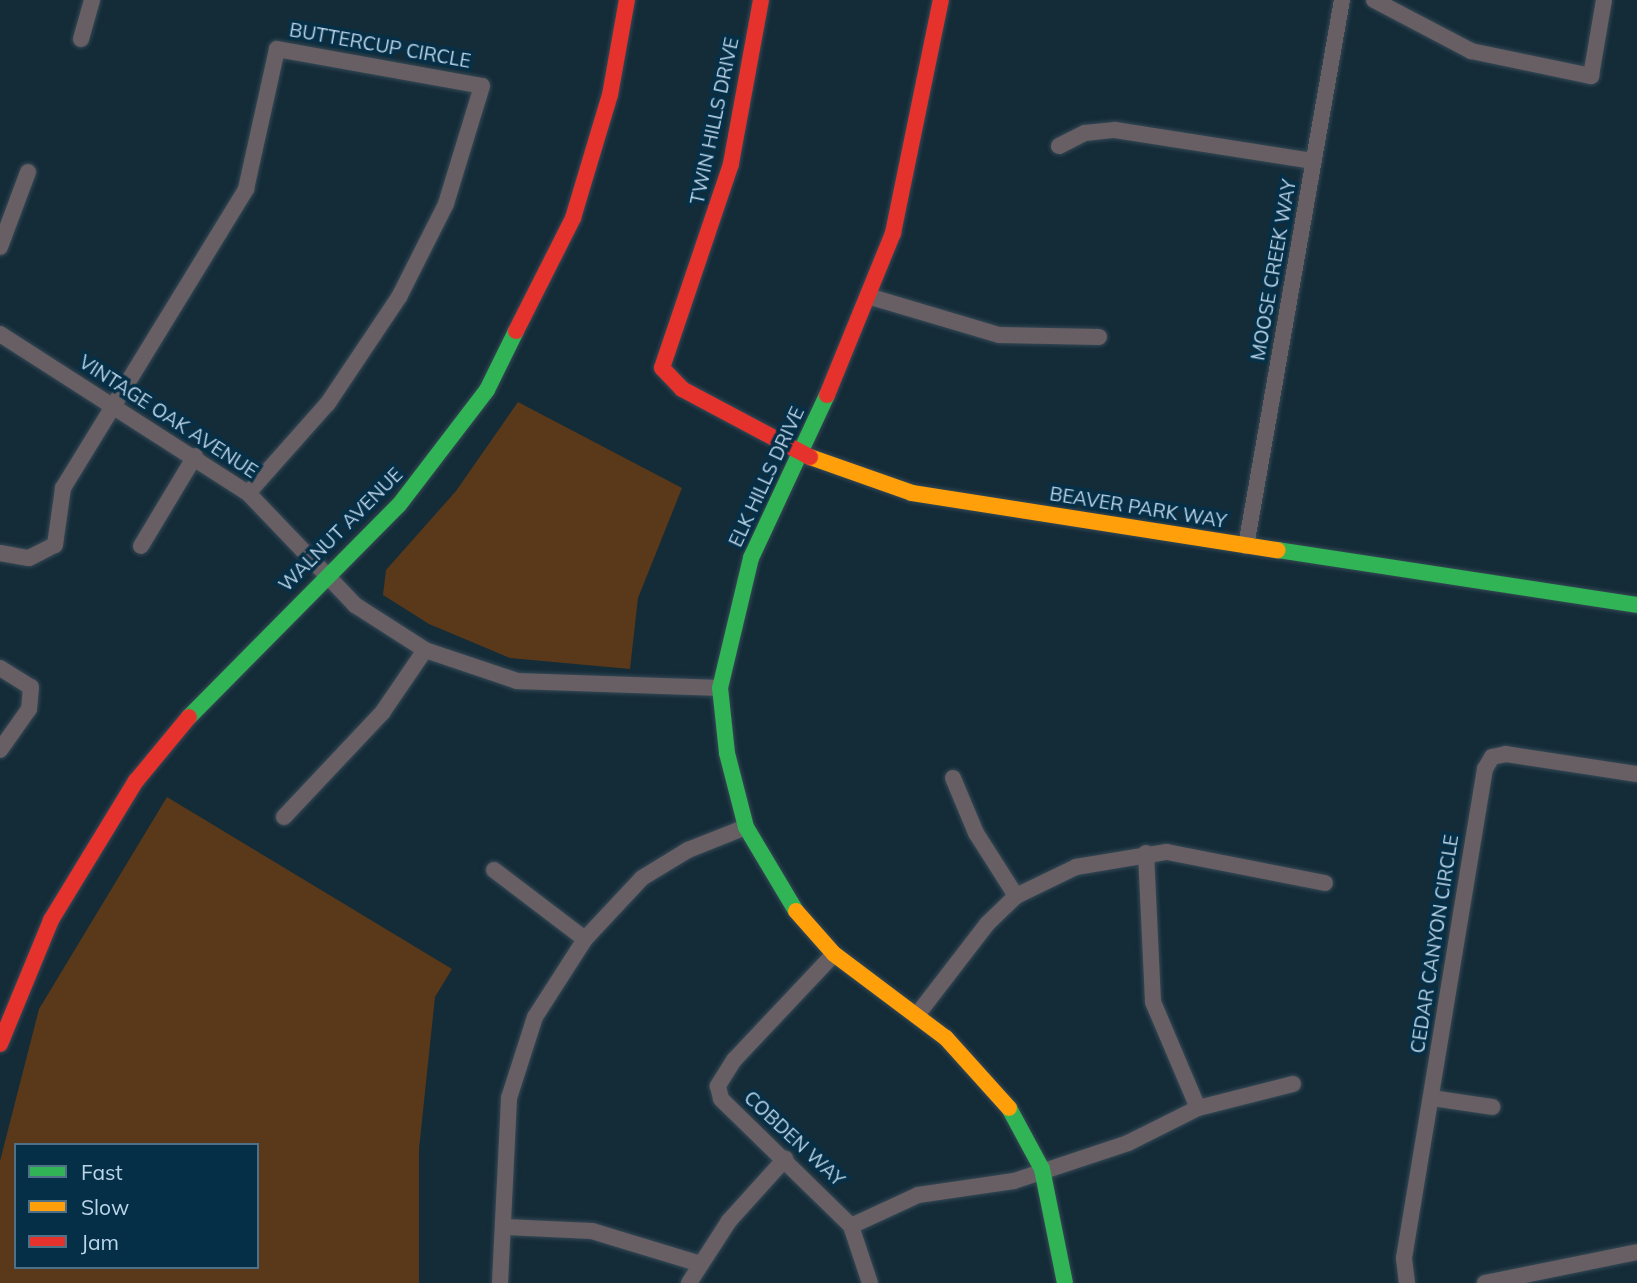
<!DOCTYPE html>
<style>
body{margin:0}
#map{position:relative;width:1637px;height:1283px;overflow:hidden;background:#142b38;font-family:Mulish,sans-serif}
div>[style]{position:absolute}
.green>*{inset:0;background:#59391a}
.roads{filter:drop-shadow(0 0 2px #354955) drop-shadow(0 0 2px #354955)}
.street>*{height:16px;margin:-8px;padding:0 8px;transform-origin:8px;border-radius:8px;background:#685f64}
.fast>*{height:16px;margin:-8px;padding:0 8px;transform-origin:8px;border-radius:8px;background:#30b455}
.slow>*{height:16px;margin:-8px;padding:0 8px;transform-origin:8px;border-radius:8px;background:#ff9f0a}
.jam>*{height:16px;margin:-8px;padding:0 8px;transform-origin:8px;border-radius:8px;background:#e5322d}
span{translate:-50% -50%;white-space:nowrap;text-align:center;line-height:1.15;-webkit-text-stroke:7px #052f47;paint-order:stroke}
.street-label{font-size:19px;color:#bbd5e9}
.legend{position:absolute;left:14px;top:1143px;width:245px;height:126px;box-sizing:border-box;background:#052f47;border:2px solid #4e7188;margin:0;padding:9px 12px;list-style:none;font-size:21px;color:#bbd5e9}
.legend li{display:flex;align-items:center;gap:14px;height:35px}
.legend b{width:35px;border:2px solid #4e7188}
</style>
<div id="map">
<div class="green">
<i style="clip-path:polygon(518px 402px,682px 488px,638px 598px,630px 669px,510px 658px,429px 624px,383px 595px,386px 570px,456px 491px)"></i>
<i style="clip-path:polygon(evenodd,167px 797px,452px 969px,435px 997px,419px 1149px,419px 1283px,0 1283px,0 1161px,39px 1009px,167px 797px,16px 1145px,257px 1145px,257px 1267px,16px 1267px,16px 1145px)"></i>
</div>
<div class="roads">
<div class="street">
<i style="left:1374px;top:0;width:110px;rotate:27.7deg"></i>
<i style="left:1471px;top:51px;width:123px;rotate:11.8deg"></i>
<i style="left:1591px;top:76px;width:77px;rotate:-80.3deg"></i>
<i style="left:81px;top:39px;width:41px;rotate:-74.2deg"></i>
<i style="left:1059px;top:146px;width:29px;rotate:-27deg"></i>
<i style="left:1085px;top:133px;width:30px;rotate:-6deg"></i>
<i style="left:1115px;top:130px;width:201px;rotate:8.9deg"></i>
<i style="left:0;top:247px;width:80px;rotate:-69.5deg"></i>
<i style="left:871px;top:297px;width:134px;rotate:16.5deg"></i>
<i style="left:999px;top:335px;width:100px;rotate:1.1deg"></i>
<i style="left:0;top:334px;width:295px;rotate:32.7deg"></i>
<i style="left:248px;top:493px;width:155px;rotate:46.3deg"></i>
<i style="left:355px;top:605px;width:83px;rotate:32.7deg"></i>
<i style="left:425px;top:650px;width:97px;rotate:18.6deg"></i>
<i style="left:517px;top:681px;width:203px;rotate:2deg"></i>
<i style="left:141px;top:546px;width:105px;rotate:-59deg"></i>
<i style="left:1246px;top:546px;width:554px;rotate:-80.03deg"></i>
<i style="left:0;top:553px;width:29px;rotate:10deg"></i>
<i style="left:29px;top:558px;width:29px;rotate:-27deg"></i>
<i style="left:55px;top:545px;width:58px;rotate:-82deg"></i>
<i style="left:63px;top:488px;width:351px;rotate:-58.5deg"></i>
<i style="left:246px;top:189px;width:143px;rotate:-77.5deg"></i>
<i style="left:277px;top:49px;width:208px;rotate:10.2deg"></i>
<i style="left:482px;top:86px;width:123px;rotate:107deg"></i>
<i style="left:446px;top:204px;width:104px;rotate:116.8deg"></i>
<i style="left:399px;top:297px;width:128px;rotate:123.8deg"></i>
<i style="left:328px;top:403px;width:120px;rotate:131.6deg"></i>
<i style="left:0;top:668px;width:36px;rotate:32deg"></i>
<i style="left:31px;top:687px;width:22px;rotate:95deg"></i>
<i style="left:29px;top:709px;width:50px;rotate:125.3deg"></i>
<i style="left:953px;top:778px;width:60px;rotate:67.3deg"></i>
<i style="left:976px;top:833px;width:75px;rotate:57.6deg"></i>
<i style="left:284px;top:817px;width:143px;rotate:-46.7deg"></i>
<i style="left:382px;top:713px;width:76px;rotate:-55.7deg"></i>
<i style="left:1146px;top:853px;width:149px;rotate:87.3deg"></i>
<i style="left:1153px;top:1002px;width:115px;rotate:67deg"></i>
<i style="left:494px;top:870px;width:114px;rotate:37.2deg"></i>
<i style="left:834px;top:954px;width:146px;rotate:133.3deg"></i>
<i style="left:734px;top:1060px;width:31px;rotate:122deg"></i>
<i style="left:718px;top:1086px;width:13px;rotate:77deg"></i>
<i style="left:721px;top:1099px;width:182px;rotate:44.3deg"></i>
<i style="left:851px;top:1226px;width:60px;rotate:71.6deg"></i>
<i style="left:917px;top:1015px;width:115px;rotate:-52.4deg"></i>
<i style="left:987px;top:924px;width:40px;rotate:-44deg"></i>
<i style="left:1016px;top:896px;width:67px;rotate:-25.8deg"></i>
<i style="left:1076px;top:867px;width:92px;rotate:-9.4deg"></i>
<i style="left:1167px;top:852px;width:161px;rotate:11.1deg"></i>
<i style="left:1432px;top:1098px;width:61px;rotate:8.5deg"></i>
<i style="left:851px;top:1226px;width:74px;rotate:-24.8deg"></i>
<i style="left:918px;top:1195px;width:97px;rotate:-8.3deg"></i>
<i style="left:1014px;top:1181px;width:120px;rotate:-18.4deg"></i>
<i style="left:1128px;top:1143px;width:78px;rotate:-26.6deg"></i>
<i style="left:1198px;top:1108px;width:98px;rotate:-14.2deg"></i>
<i style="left:505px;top:1227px;width:87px;rotate:2.6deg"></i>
<i style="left:592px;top:1231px;width:110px;rotate:16.9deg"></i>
<i style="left:500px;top:1283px;width:185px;rotate:-87.2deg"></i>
<i style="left:509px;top:1098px;width:85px;rotate:-72.2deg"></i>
<i style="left:535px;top:1017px;width:93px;rotate:-57.3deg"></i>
<i style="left:585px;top:939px;width:83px;rotate:-46.9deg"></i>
<i style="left:642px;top:878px;width:54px;rotate:-31.3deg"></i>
<i style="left:688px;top:850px;width:62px;rotate:-21.6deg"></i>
<i style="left:689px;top:1283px;width:74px;rotate:-57.2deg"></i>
<i style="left:729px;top:1221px;width:84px;rotate:-47.9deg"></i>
<i style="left:1407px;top:1283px;width:25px;rotate:-97deg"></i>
<i style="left:1404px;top:1258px;width:496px;rotate:-80.6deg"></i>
<i style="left:1485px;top:769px;width:14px;rotate:-60deg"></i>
<i style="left:1492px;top:757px;width:14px;rotate:-12deg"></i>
<i style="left:1506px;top:754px;width:133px;rotate:8.7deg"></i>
<i style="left:1485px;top:1283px;width:155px;rotate:-11.5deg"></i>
</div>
<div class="fast">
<i style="left:1278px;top:550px;width:363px;rotate:8.7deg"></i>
<i style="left:189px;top:717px;width:298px;rotate:-45.3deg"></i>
<i style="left:399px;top:505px;width:145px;rotate:-52.6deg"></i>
<i style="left:487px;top:390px;width:66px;rotate:-63.8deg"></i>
<i style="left:796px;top:911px;width:98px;rotate:-120.8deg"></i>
<i style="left:746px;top:827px;width:76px;rotate:-104.4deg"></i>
<i style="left:727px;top:753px;width:65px;rotate:-96.1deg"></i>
<i style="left:720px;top:688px;width:134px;rotate:-76.6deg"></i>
<i style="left:751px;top:558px;width:180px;rotate:-65deg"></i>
<i style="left:1009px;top:1108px;width:69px;rotate:61.6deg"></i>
<i style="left:1042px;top:1169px;width:116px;rotate:78.6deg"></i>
</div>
<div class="slow">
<i style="left:810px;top:457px;width:108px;rotate:19.4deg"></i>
<i style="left:912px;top:493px;width:370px;rotate:8.9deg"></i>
<i style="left:796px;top:911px;width:57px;rotate:48.5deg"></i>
<i style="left:834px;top:954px;width:140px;rotate:36.9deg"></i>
<i style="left:946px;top:1038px;width:94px;rotate:48deg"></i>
</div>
<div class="jam">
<i style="left:761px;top:0;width:167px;rotate:100.4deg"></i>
<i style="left:731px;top:164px;width:215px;rotate:108.7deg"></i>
<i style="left:662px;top:368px;width:29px;rotate:46deg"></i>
<i style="left:682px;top:389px;width:145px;rotate:28deg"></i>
<i style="left:516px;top:331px;width:127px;rotate:-63.2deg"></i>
<i style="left:573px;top:218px;width:128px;rotate:-73.3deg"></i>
<i style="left:610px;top:95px;width:97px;rotate:-79.9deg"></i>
<i style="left:827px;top:395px;width:175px;rotate:-67.8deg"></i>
<i style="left:893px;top:233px;width:238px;rotate:-78.4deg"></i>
<i style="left:0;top:1044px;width:134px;rotate:-67.6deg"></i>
<i style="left:51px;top:920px;width:163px;rotate:-58.6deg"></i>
<i style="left:136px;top:781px;width:83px;rotate:-50.4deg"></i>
</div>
</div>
<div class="street-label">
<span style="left:380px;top:46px;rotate:10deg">BUTTERCUP CIRCLE</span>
<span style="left:715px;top:121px;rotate:-78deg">TWIN HILLS DRIVE</span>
<span style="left:1274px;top:270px;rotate:-80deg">MOOSE CREEK WAY</span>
<span style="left:168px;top:417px;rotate:33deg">VINTAGE OAK AVENUE</span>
<span style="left:767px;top:477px;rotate:-65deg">ELK HILLS DRIVE</span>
<span style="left:1138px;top:508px;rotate:9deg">BEAVER PARK WAY</span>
<span style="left:341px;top:530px;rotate:-45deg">WALNUT AVENUE</span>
<span style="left:1435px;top:944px;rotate:-81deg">CEDAR CANYON CIRCLE</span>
<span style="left:794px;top:1139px;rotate:43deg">COBDEN WAY</span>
</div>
<ul class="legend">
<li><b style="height:9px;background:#30b455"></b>Fast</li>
<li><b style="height:9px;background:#ff9f0a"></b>Slow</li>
<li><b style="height:9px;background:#e5322d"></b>Jam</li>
</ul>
</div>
